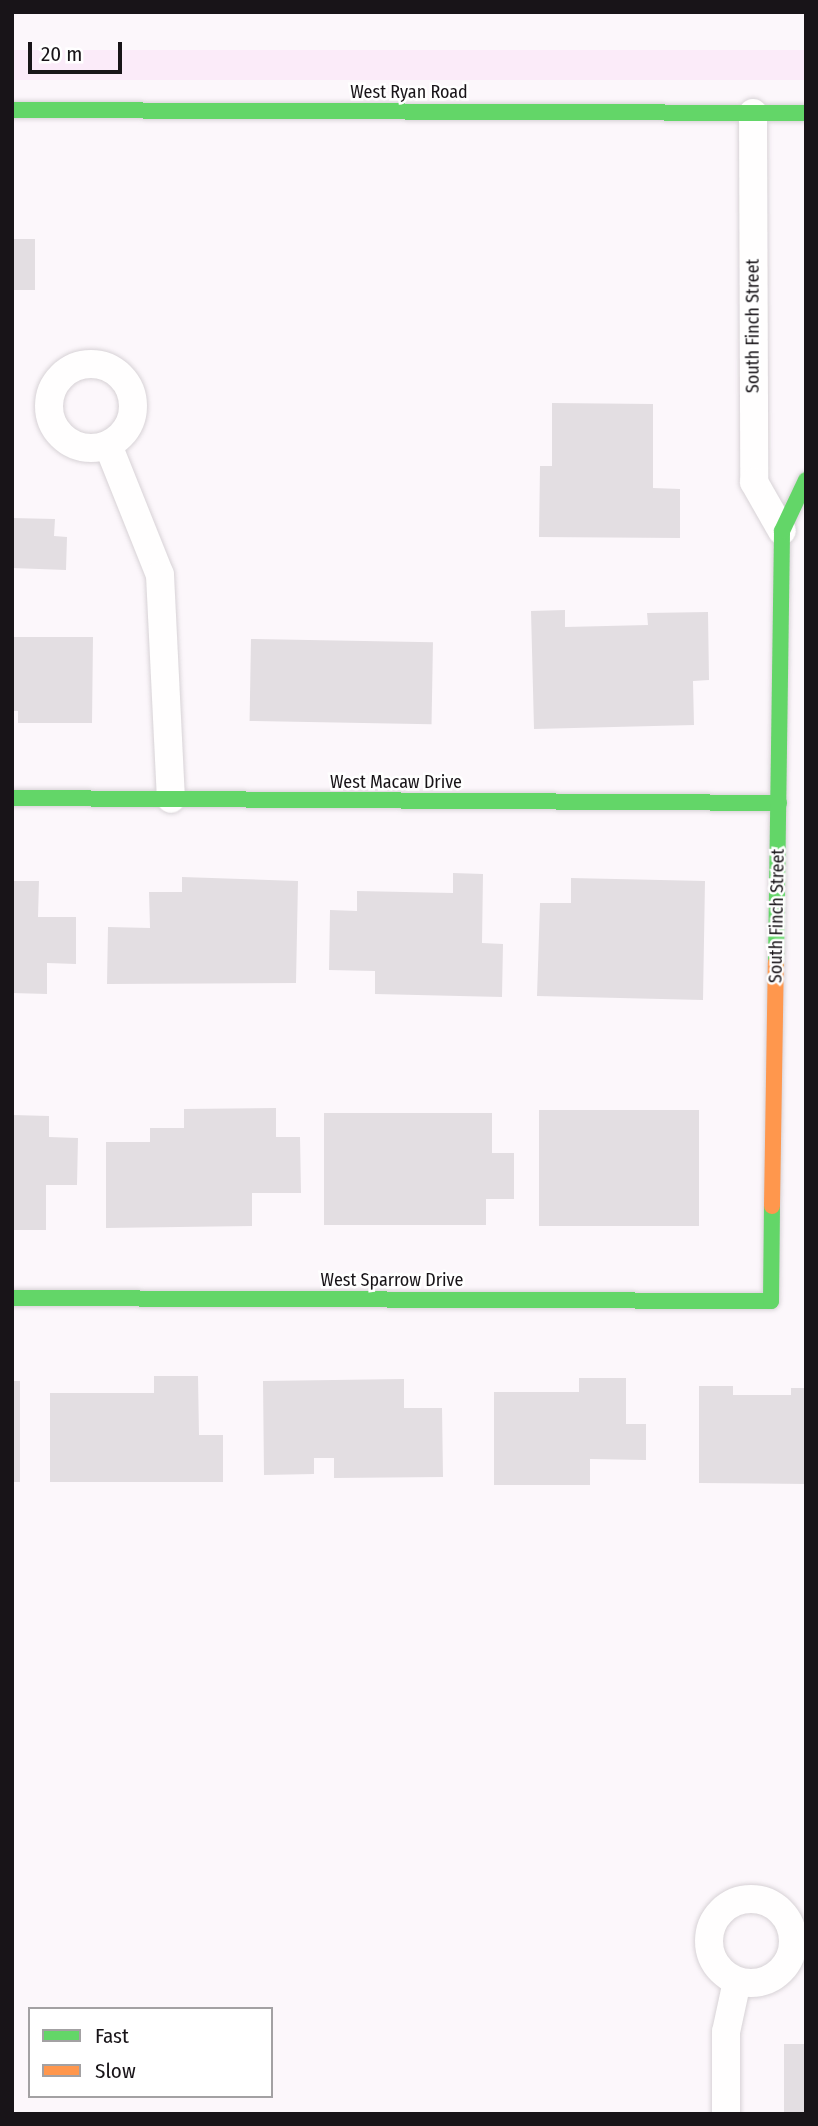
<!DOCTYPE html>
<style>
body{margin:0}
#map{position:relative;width:818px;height:2126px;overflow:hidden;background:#fcf7fb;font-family:"Fira Sans Condensed",sans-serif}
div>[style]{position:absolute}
.green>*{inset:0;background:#fbebf9;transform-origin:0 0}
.building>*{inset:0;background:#e3dee2;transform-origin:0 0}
.roads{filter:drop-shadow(0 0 2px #d7d2d6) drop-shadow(0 0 2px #d7d2d6)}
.street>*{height:28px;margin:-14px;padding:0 14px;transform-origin:14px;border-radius:14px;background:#fffefe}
.street>.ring{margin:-14px;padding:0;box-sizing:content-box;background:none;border:28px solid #fffefe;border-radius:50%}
.fast>*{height:16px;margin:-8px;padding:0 8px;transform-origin:8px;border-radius:8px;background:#63d668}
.slow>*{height:16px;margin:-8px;padding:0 8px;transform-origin:8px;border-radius:8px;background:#ff974d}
span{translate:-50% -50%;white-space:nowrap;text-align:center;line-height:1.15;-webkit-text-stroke:5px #fff;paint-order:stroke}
.street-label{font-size:18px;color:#181418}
.frame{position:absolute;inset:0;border:14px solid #181418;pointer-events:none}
.legend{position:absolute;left:28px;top:2007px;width:245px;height:91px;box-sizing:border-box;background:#fff;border:2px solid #a3a1a3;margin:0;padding:9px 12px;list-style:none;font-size:21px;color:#181418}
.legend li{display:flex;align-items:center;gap:14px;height:35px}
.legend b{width:35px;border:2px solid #a3a1a3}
.scale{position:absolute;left:28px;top:42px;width:94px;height:32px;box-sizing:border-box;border:4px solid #181418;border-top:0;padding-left:9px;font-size:21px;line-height:24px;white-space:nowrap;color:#181418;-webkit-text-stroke:5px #fff;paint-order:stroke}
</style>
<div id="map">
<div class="green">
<i style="left:806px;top:50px;width:30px;height:794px;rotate:90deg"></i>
</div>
<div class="building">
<i style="left:12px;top:239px;width:23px;height:51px"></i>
<i style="clip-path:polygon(552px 403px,653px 404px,653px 488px,680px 489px,680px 538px,539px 537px,540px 466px,552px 466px)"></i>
<i style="clip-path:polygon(12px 518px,55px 519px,54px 536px,67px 537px,66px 570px,12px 568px)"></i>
<i style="clip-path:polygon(565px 610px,565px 627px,648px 625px,647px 613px,708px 612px,709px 680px,693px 681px,694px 725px,534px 729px,531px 611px)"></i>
<i style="clip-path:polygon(12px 637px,93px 637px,92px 723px,18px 723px,18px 711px,12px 711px)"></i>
<i style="left:251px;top:639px;width:182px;height:82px;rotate:1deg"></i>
<i style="clip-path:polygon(453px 873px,483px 874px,482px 943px,503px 944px,502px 997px,375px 994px,375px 971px,329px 970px,330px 910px,357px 911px,357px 891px,453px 893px)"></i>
<i style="clip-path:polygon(182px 877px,298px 881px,296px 983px,107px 984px,108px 927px,150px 928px,149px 892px,182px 892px)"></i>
<i style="clip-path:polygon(571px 878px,705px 881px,703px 1000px,537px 996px,540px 903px,571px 903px)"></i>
<i style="clip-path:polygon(12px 881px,39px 881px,38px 917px,76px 917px,76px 964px,47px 963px,47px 994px,12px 993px)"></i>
<i style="clip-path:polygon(276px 1108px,276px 1137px,300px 1137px,301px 1193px,252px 1193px,252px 1226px,106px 1228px,106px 1142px,150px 1142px,150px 1128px,184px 1128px,184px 1109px)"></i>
<i style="left:699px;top:1110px;width:116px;height:160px;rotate:90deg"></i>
<i style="clip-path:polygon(324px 1113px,492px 1113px,492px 1153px,514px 1153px,514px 1199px,486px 1199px,486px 1225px,324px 1225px)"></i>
<i style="clip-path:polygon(12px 1115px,49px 1116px,49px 1137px,78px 1138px,77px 1185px,46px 1185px,46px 1230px,12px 1230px)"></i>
<i style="clip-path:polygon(154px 1376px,198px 1376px,199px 1435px,223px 1435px,223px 1482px,50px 1482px,50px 1393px,154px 1393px)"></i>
<i style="clip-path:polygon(579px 1378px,626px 1378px,626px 1424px,646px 1424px,646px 1460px,590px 1459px,590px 1485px,494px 1485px,494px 1392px,579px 1392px)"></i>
<i style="clip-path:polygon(404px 1379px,404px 1408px,442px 1408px,443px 1477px,334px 1478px,334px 1458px,314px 1458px,314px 1474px,264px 1475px,263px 1381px)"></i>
<i style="left:12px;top:1381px;width:8px;height:101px"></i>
<i style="clip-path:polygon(699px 1386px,733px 1386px,733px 1395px,791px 1395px,791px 1388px,806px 1388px,806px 1484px,699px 1483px)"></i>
<i style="left:784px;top:2044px;width:22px;height:70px"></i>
</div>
<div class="roads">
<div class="street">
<i style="left:753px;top:113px;width:369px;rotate:89.8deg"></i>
<i style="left:754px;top:482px;width:56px;rotate:60.3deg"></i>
<i class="ring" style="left:49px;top:364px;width:56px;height:56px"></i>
<i style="left:108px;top:445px;width:140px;rotate:68.2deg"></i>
<i style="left:160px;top:575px;width:224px;rotate:87.2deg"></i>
<i class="ring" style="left:709px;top:1899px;width:56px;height:56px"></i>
<i style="left:726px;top:2114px;width:82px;rotate:-90deg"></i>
<i style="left:726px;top:2032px;width:52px;rotate:-77.8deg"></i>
</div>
<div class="fast">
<i style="left:12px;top:110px;width:794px;rotate:0.22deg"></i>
<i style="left:12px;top:798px;width:767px;rotate:0.37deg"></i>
<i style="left:776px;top:963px;width:432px;rotate:-89.2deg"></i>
<i style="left:782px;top:531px;width:56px;rotate:-64.8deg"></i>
<i style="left:12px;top:1298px;width:759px;rotate:0.23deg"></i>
<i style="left:771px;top:1301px;width:95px;rotate:-89.4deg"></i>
</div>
<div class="slow">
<i style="left:772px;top:1206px;width:243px;rotate:-89.1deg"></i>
</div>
</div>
<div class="street-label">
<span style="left:409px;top:92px">West Ryan Road</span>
<span style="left:753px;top:326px;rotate:-90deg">South Finch Street</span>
<span style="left:396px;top:782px">West Macaw Drive</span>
<span style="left:777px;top:916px;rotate:-89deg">South Finch Street</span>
<span style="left:392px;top:1280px">West Sparrow Drive</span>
</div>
<div class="frame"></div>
<ul class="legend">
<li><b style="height:9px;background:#63d668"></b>Fast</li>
<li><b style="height:9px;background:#ff974d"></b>Slow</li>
</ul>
<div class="scale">20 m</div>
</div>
